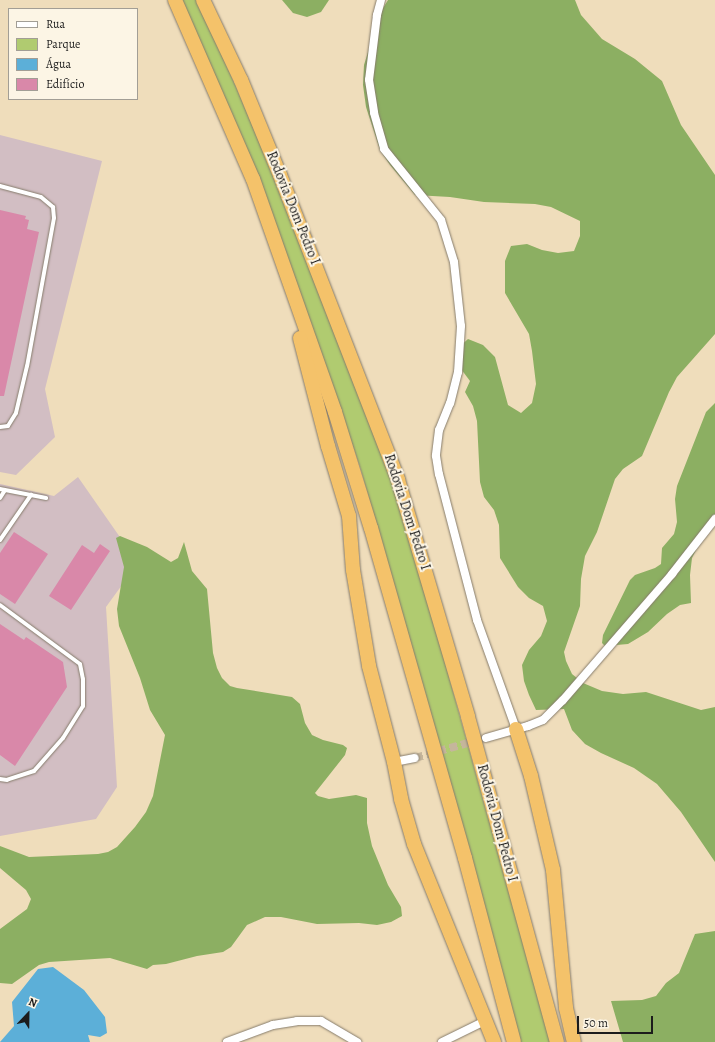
<!DOCTYPE html>
<meta charset="utf-8">
<style>
body{margin:0}
#map{position:relative;width:715px;height:1042px;overflow:hidden;background:#efddbb;font-family:Alegreya,serif}
div>[style]{position:absolute}
.industrial>*{inset:0;background:#d2bec3}
.green>*{inset:0;background:#b0cb70}
.forest>*{inset:0;background:#8caf62}
.water>*{inset:0;background:#5cafd8}
.building>*{inset:0;background:#d988a9}
.minor-tunnel>*{height:8px;margin-top:-4px;transform-origin:0;background:repeating-linear-gradient(90deg,#c5b69b 0 8px,transparent 0 12px)}
.roads{filter:drop-shadow(0 0 1px #867c6c) drop-shadow(0 0 1px #867c6c)}
.service>*{height:4px;margin:-2px;padding:0 2px;transform-origin:2px;border-radius:2px;background:#fff}
.minor>*{height:8px;margin:-4px;padding:0 4px;transform-origin:4px;border-radius:4px;background:#fff}
.motorway>*{height:14px;margin:-7px;padding:0 7px;transform-origin:7px;border-radius:7px;background:#f4c26a}
span{translate:-50% -50%;white-space:nowrap;text-align:center;line-height:1.15;-webkit-text-stroke:4px #fcf5e5;paint-order:stroke}
.street-label{font-size:14px;color:#1c1c1c}
.legend{position:absolute;left:8px;top:8px;width:130px;height:92px;box-sizing:border-box;background:#fcf5e5;border:1px solid #a29e95;margin:0;padding:5px 7px;list-style:none;font-size:12px;color:#1c1c1c}
.legend li{display:flex;align-items:center;gap:8px;height:20px}
.legend b{width:20px;border:1px solid #a29e95}
.north{position:absolute;left:8px;top:994px;width:40px;height:40px;-webkit-text-stroke:3px #fcf5e5;paint-order:stroke;rotate:22deg;font-size:11px;font-weight:700;line-height:16px;text-align:center;color:#1c1c1c}
.north::after{content:'';display:block;margin:auto;width:14px;height:18px;background:#1c1c1c;clip-path:polygon(50% 0,100% 100%,50% 72%,0 100%)}
.scale{position:absolute;left:577px;top:1016px;width:76px;height:18px;box-sizing:border-box;border:2px solid #1c1c1c;border-top:0;padding-left:5px;font-size:12px;line-height:14px;white-space:nowrap;color:#1c1c1c;-webkit-text-stroke:3px #fcf5e5;paint-order:stroke}
</style>
<div id="map">
<div class="industrial">
<i style="clip-path:polygon(0 135px,102px 161px,45px 389px,55px 437px,16px 475px,0 472px)"></i>
<i style="clip-path:polygon(78px 477px,138px 563px,106px 607px,117px 787px,96px 819px,0 836px,0 484px,54px 496px)"></i>
</div>
<div class="green">
<i style="clip-path:polygon(181px 0,197px 0,236px 87px,269px 165px,347px 361px,395px 492px,418px 565px,488px 818px,490px 818px,552px 1042px,521px 1042px,427px 700px,360px 467px,326px 367px)"></i>
</div>
<div class="forest">
<i style="clip-path:polygon(282px 0,329px 0,321px 12px,307px 17px,293px 13px)"></i>
<i style="clip-path:polygon(388px 0,575px 0,581px 15px,602px 39px,635px 59px,662px 81px,681px 125px,715px 175px,715px 334px,677px 377px,669px 392px,642px 456px,623px 469px,615px 479px,597px 532px,585px 556px,581px 579px,580px 606px,564px 652px,566px 661px,572px 674px,583px 683px,602px 691px,623px 694px,646px 692px,701px 710px,715px 707px,715px 862px,681px 812px,657px 784px,634px 768px,601px 753px,585px 744px,572px 730px,564px 709px,536px 710px,529px 695px,524px 681px,522px 665px,529px 650px,541px 636px,547px 621px,543px 606px,529px 598px,518px 587px,500px 558px,499px 525px,494px 510px,484px 497px,480px 482px,477px 421px,473px 406px,465px 392px,470px 381px,458px 365px,457px 349px,468px 339px,483px 345px,495px 357px,508px 405px,521px 413px,532px 403px,536px 384px,532px 351px,529px 334px,505px 293px,505px 261px,511px 246px,527px 244px,542px 250px,558px 253px,574px 251px,580px 236px,580px 221px,551px 207px,535px 204px,484px 202px,450px 197px,415px 195px,390px 165px,380px 150px,366px 107px,363px 85px,364px 65px,380px 13px)"></i>
<i style="clip-path:polygon(715px 403px,715px 525px,699px 544px,692px 558px,690px 575px,691px 603px,680px 605px,667px 614px,648px 632px,628px 644px,605px 646px,602px 643px,603px 635px,630px 580px,635px 575px,655px 568px,661px 564px,662px 548px,674px 534px,677px 522px,675px 499px,677px 486px,706px 412px)"></i>
<i style="clip-path:polygon(120px 536px,147px 547px,171px 562px,178px 558px,184px 542px,192px 571px,207px 589px,213px 653px,217px 668px,222px 678px,230px 686px,237px 688px,292px 697px,300px 704px,305px 723px,312px 735px,323px 740px,343px 745px,347px 748px,345px 755px,315px 793px,318px 796px,329px 799px,356px 795px,367px 798px,367px 823px,372px 846px,388px 885px,401px 907px,402px 916px,391px 922px,377px 925px,359px 923px,317px 924px,281px 917px,265px 917px,247px 925px,231px 947px,223px 952px,197px 956px,166px 964px,153px 965px,147px 969px,110px 958px,49px 962px,39px 965px,12px 984px,0 983px,0 929px,27px 909px,31px 899px,26px 890px,0 868px,0 846px,29px 857px,98px 854px,108px 852px,117px 847px,135px 827px,146px 812px,153px 796px,165px 735px,150px 710px,140px 678px,119px 626px,117px 609px,124px 567px,116px 538px)"></i>
<i style="clip-path:polygon(715px 931px,715px 1042px,623px 1042px,611px 1001px,642px 1000px,656px 996px,666px 983px,679px 973px,695px 934px)"></i>
</div>
<div class="water">
<i style="clip-path:polygon(53px 967px,84px 990px,105px 1017px,107px 1033px,100px 1037px,88px 1035px,90px 1042px,0 1042px,14px 1026px,12px 1002px,38px 969px)"></i>
</div>
<div class="building">
<i style="clip-path:polygon(0 210px,26px 216px,25px 219px,29px 220px,27px 229px,39px 232px,4px 396px,0 396px)"></i>
<i style="clip-path:polygon(14px 532px,48px 554px,15px 604px,0 594px,0 553px)"></i>
<i style="clip-path:polygon(100px 544px,110px 551px,71px 610px,49px 596px,82px 545px,94px 553px)"></i>
<i style="clip-path:polygon(0 624px,24px 640px,26px 637px,63px 662px,67px 687px,15px 766px,0 755px)"></i>
</div>
<div class="minor-tunnel">
<i style="left:415px;top:758px;width:66px;rotate:-15.9deg"></i>
</div>
<div class="roads">
<div class="service">
<i style="left:0;top:186px;width:42px;rotate:15deg"></i>
<i style="left:41px;top:197px;width:16px;rotate:40deg"></i>
<i style="left:53px;top:207px;width:11px;rotate:85deg"></i>
<i style="left:54px;top:218px;width:150px;rotate:100.3deg"></i>
<i style="left:27px;top:366px;width:48px;rotate:103.2deg"></i>
<i style="left:16px;top:413px;width:15px;rotate:122deg"></i>
<i style="left:8px;top:426px;width:8px;rotate:173deg"></i>
<i style="left:0;top:489px;width:47px;rotate:11.1deg"></i>
<i style="left:0;top:498px;width:9px;rotate:-58deg"></i>
<i style="left:0;top:540px;width:55px;rotate:-55.4deg"></i>
<i style="left:0;top:605px;width:99px;rotate:36.4deg"></i>
<i style="left:80px;top:664px;width:15px;rotate:79deg"></i>
<i style="left:83px;top:679px;width:27px;rotate:90deg"></i>
<i style="left:83px;top:706px;width:38px;rotate:122deg"></i>
<i style="left:63px;top:738px;width:44px;rotate:131.3deg"></i>
<i style="left:34px;top:771px;width:28px;rotate:162deg"></i>
<i style="left:7px;top:780px;width:7px;rotate:-172deg"></i>
</div>
<div class="minor">
<i style="left:381px;top:0;width:16px;rotate:105deg"></i>
<i style="left:377px;top:15px;width:65px;rotate:97deg"></i>
<i style="left:369px;top:80px;width:33px;rotate:81deg"></i>
<i style="left:374px;top:113px;width:37px;rotate:74deg"></i>
<i style="left:384px;top:149px;width:91px;rotate:51.2deg"></i>
<i style="left:441px;top:220px;width:44px;rotate:72.8deg"></i>
<i style="left:454px;top:262px;width:64px;rotate:83.8deg"></i>
<i style="left:461px;top:326px;width:46px;rotate:93.7deg"></i>
<i style="left:458px;top:372px;width:32px;rotate:104deg"></i>
<i style="left:450px;top:403px;width:29px;rotate:112deg"></i>
<i style="left:439px;top:430px;width:26px;rotate:97deg"></i>
<i style="left:436px;top:456px;width:18px;rotate:81deg"></i>
<i style="left:439px;top:474px;width:151px;rotate:75.4deg"></i>
<i style="left:477px;top:620px;width:116px;rotate:70.3deg"></i>
<i style="left:486px;top:738px;width:44px;rotate:-15.9deg"></i>
<i style="left:528px;top:726px;width:16px;rotate:-22deg"></i>
<i style="left:543px;top:720px;width:28px;rotate:-45deg"></i>
<i style="left:563px;top:700px;width:167px;rotate:-49.1deg"></i>
<i style="left:672px;top:574px;width:70px;rotate:-52deg"></i>
<i style="left:394px;top:762px;width:21px;rotate:-11deg"></i>
<i style="left:227px;top:1042px;width:49px;rotate:-20.3deg"></i>
<i style="left:273px;top:1025px;width:24px;rotate:-9deg"></i>
<i style="left:297px;top:1021px;width:24px"></i>
<i style="left:321px;top:1021px;width:42px;rotate:30.3deg"></i>
<i style="left:442px;top:1042px;width:50px;rotate:-26.1deg"></i>
</div>
<div class="motorway">
<i style="left:175px;top:0;width:195px;rotate:66.5deg"></i>
<i style="left:253px;top:179px;width:247px;rotate:70.6deg"></i>
<i style="left:335px;top:412px;width:121px;rotate:72.8deg"></i>
<i style="left:371px;top:528px;width:343px;rotate:74.1deg"></i>
<i style="left:465px;top:858px;width:190px;rotate:75.1deg"></i>
<i style="left:203px;top:0;width:89px;rotate:64.6deg"></i>
<i style="left:241px;top:80px;width:103px;rotate:67.7deg"></i>
<i style="left:280px;top:175px;width:327px;rotate:68.8deg"></i>
<i style="left:398px;top:480px;width:247px;rotate:73.5deg"></i>
<i style="left:468px;top:717px;width:337px;rotate:74.7deg"></i>
<i style="left:300px;top:338px;width:112px;rotate:75.5deg"></i>
<i style="left:328px;top:446px;width:73px;rotate:73.3deg"></i>
<i style="left:349px;top:516px;width:54px;rotate:85.8deg"></i>
<i style="left:353px;top:570px;width:97px;rotate:80.5deg"></i>
<i style="left:369px;top:666px;width:99px;rotate:75.4deg"></i>
<i style="left:394px;top:762px;width:38px;rotate:79deg"></i>
<i style="left:401px;top:799px;width:47px;rotate:73.9deg"></i>
<i style="left:414px;top:844px;width:214px;rotate:68deg"></i>
<i style="left:516px;top:729px;width:49px;rotate:72.3deg"></i>
<i style="left:531px;top:776px;width:97px;rotate:76.8deg"></i>
<i style="left:553px;top:870px;width:139px;rotate:84.6deg"></i>
<i style="left:566px;top:1008px;width:35px;rotate:77deg"></i>
</div>
</div>
<div class="street-label">
<span style="left:293px;top:208px;rotate:68deg">Rodovia Dom Pedro I</span>
<span style="left:407px;top:512px;rotate:72deg">Rodovia Dom Pedro I</span>
<span style="left:497px;top:823px;rotate:75deg">Rodovia Dom Pedro I</span>
</div>
<ul class="legend">
<li><b style="height:5px;background:#fff"></b>Rua</li>
<li><b style="height:11px;background:#b0cb70"></b>Parque</li>
<li><b style="height:11px;background:#5cafd8"></b>Água</li>
<li><b style="height:11px;background:#d988a9"></b>Edifício</li>
</ul>
<div class="north">N</div>
<div class="scale">50 m</div>
</div>
